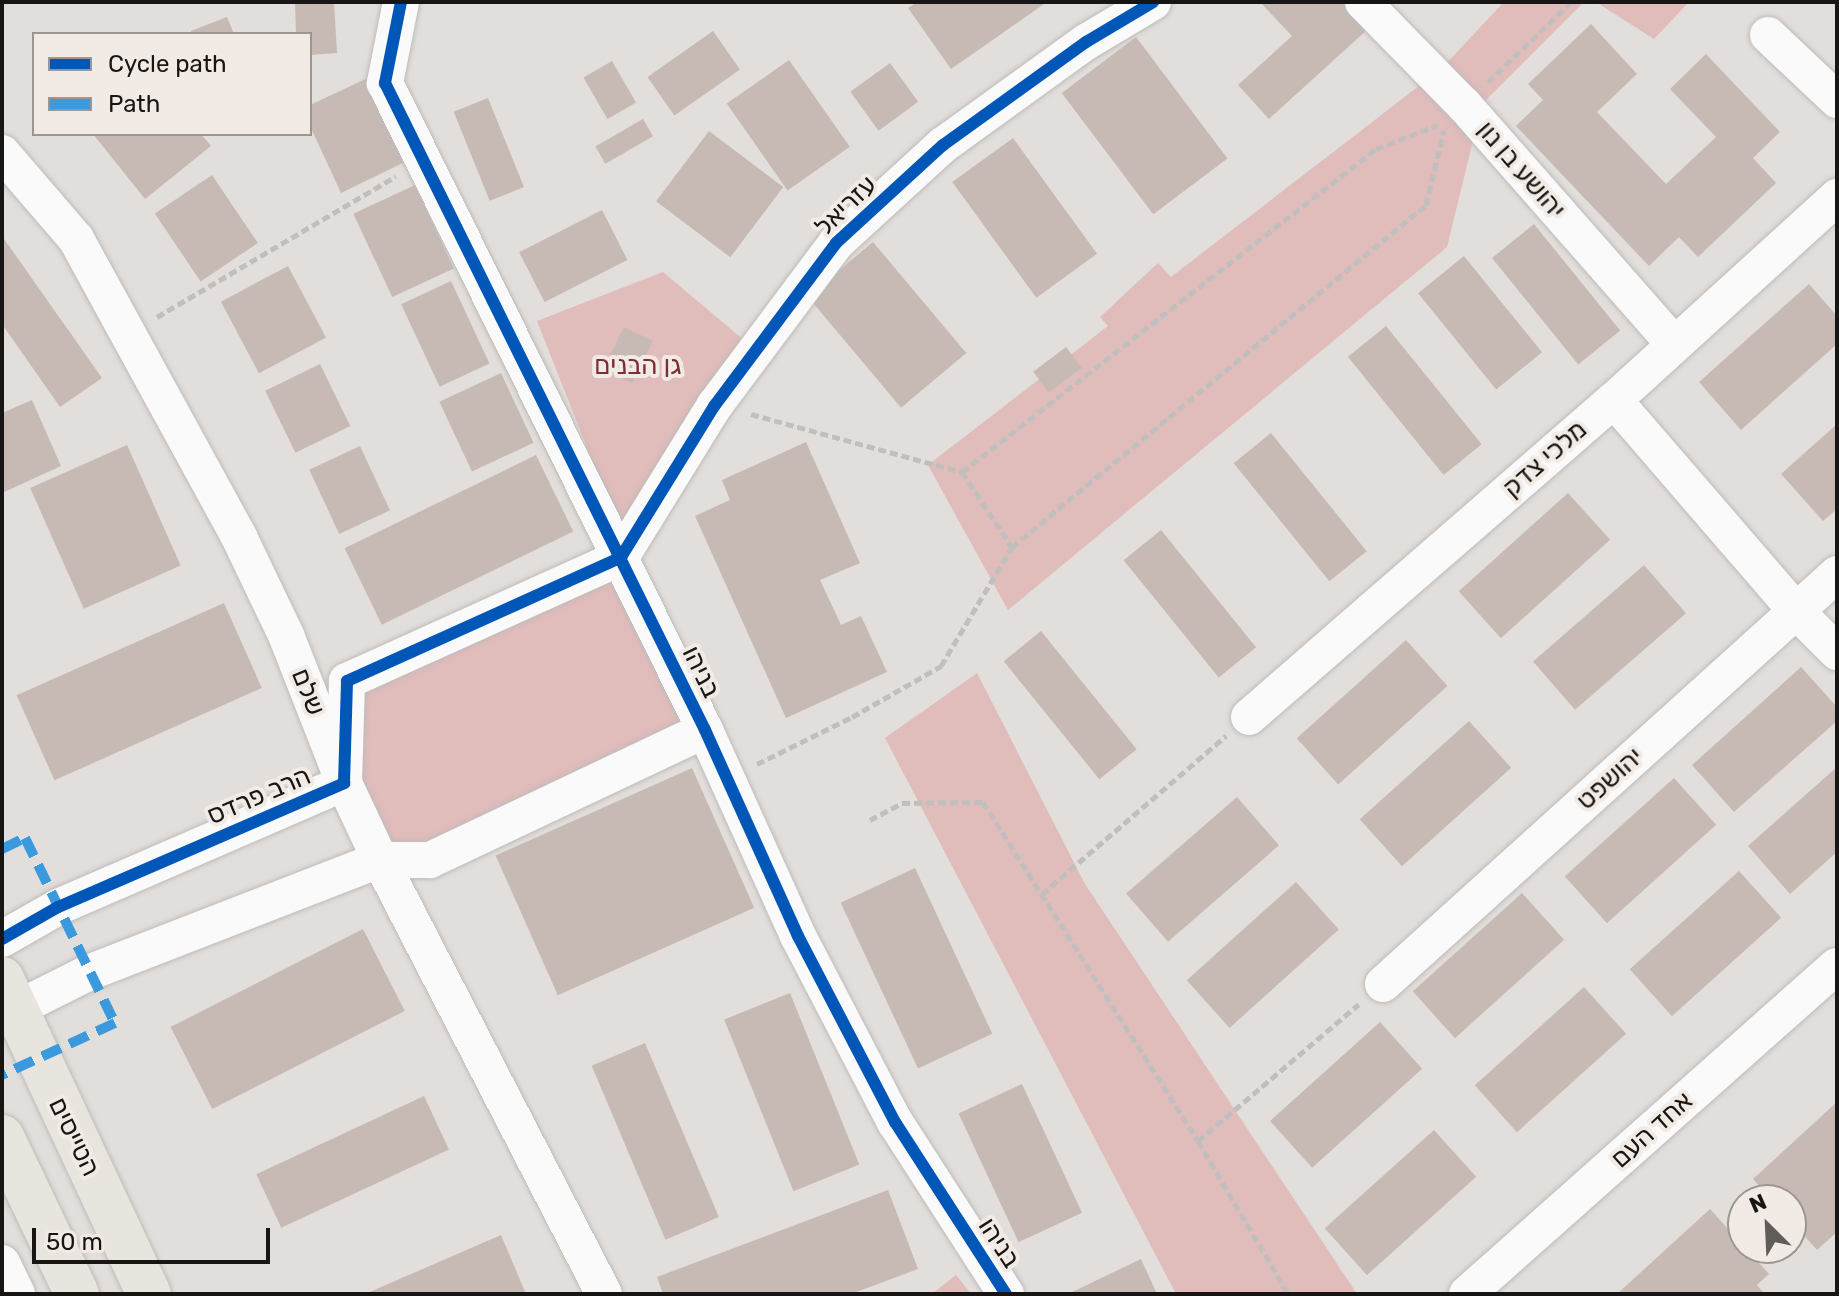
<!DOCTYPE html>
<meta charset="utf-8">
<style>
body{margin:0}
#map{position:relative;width:1839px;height:1296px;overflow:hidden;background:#e2dedb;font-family:Rubik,Heebo,sans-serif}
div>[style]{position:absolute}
.green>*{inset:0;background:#e0bcbb}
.building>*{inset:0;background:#c7bab4;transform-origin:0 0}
.path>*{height:5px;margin-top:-2.5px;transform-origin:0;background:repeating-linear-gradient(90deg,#c0bfbe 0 8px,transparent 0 12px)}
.roads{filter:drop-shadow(0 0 2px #bebbb9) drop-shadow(0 0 2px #bebbb9)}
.minor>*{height:36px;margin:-18px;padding:0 18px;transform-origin:18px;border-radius:18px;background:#fbfafa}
.major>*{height:44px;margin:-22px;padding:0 22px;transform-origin:22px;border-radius:22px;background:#e8e4de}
.quiet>*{height:10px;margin-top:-5px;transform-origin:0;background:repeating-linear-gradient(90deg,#3b9ade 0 20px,transparent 0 30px)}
.cycleway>*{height:12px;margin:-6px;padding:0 6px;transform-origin:6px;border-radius:6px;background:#0057b8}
span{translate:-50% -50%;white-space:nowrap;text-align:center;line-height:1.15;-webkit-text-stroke:8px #f2ebe5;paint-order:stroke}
.street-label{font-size:26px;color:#181614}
.park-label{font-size:26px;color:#7d2e34}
.frame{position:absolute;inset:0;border:4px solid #181614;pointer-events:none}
.legend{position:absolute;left:32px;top:32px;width:280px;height:104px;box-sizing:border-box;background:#f2ebe5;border:2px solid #9b9691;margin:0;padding:10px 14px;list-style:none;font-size:24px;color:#181614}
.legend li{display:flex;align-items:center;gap:16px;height:40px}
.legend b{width:40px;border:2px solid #9b9691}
.north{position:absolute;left:1727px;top:1184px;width:80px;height:80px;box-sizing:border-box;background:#f2ebe5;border:2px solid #9b9691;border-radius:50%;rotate:336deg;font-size:22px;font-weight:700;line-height:32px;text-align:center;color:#181614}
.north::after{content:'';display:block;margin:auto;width:28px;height:36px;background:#5f5c5a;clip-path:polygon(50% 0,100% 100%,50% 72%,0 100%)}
.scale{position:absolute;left:32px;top:1228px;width:238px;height:36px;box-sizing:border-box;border:4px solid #181614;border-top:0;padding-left:10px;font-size:24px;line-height:28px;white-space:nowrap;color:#181614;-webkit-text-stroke:6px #f2ebe5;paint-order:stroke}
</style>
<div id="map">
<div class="green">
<i style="clip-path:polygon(1504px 2px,1584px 2px,1482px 104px,1447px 247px,1008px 610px,928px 465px,1108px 326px,1100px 317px,1158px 263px,1171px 277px,1441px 69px)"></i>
<i style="clip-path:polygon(1596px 2px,1689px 2px,1654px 39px)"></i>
<i style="clip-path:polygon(663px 272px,745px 341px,622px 536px,537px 321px)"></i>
<i style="clip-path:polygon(621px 557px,705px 730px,380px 860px,344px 783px,347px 681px)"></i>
<i style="clip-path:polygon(977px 673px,1085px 884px,1357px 1294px,1176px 1294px,885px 738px)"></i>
<i style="clip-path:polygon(956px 1275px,971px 1294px,932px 1294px)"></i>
</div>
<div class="building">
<i style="clip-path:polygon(295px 2px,334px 2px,337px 53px,310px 55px,310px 34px,296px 34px)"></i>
<i style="clip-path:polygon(917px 2px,1047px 2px,951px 69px,908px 8px)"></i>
<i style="clip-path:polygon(1260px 2px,1343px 2px,1368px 29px,1269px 119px,1238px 85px,1292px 36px)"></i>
<i style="clip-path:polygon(227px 17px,234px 34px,192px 34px,191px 31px)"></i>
<i style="clip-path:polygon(1591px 24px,1637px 74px,1597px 112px,1666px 184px,1716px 137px,1670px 89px,1706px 54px,1780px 132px,1753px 158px,1776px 183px,1698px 257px,1679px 237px,1649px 266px,1516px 126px,1543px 100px,1528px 84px)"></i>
<i style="left:713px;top:31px;width:47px;height:80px;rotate:55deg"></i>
<i style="left:1136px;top:37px;width:152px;height:93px;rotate:53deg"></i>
<i style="left:789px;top:60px;width:106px;height:76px;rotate:55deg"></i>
<i style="left:612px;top:61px;width:48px;height:33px;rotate:60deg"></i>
<i style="left:890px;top:63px;width:48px;height:49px;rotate:54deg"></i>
<i style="clip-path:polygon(372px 76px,411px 159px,341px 193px,310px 126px,310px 105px)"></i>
<i style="left:488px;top:98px;width:96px;height:37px;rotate:68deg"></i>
<i style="left:643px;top:119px;width:20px;height:55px;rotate:60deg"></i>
<i style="left:709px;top:131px;width:93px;height:88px;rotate:37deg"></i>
<i style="clip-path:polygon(93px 134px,201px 134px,211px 146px,145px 199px)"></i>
<i style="left:1013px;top:138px;width:143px;height:75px;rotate:54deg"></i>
<i style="left:212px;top:175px;width:82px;height:69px;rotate:56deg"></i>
<i style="left:415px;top:185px;width:92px;height:68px;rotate:65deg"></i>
<i style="left:602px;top:210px;width:56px;height:93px;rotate:63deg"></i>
<i style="left:1534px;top:224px;width:137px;height:54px;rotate:51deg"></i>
<i style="clip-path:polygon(2px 236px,102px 378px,60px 407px,2px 324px)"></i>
<i style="left:873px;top:242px;width:145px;height:85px;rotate:50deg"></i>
<i style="left:1464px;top:256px;width:124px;height:59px;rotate:51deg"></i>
<i style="left:288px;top:266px;width:81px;height:76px;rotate:62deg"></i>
<i style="left:451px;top:281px;width:91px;height:55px;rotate:65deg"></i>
<i style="clip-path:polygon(1809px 284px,1837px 316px,1837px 344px,1741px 430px,1699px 382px)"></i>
<i style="left:1386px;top:326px;width:152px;height:49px;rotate:51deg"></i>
<i style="left:624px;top:327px;width:32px;height:47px;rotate:26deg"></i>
<i style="left:1066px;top:347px;width:26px;height:41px;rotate:53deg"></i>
<i style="left:320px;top:364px;width:69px;height:61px;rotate:64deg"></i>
<i style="left:501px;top:373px;width:77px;height:68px;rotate:65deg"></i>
<i style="clip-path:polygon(32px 400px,61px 466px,2px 493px,2px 413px)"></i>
<i style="clip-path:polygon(1837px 424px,1837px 509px,1823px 521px,1781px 474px)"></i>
<i style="left:1271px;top:433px;width:152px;height:48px;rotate:51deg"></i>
<i style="clip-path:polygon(806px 442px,860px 563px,820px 580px,841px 625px,861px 616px,887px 672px,786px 718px,695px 516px,730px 500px,722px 480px)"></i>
<i style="left:127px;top:445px;width:132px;height:106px;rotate:66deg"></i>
<i style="left:360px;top:446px;width:71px;height:56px;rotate:65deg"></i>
<i style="left:536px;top:455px;width:85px;height:213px;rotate:64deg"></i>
<i style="left:1568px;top:493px;width:63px;height:147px;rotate:48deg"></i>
<i style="left:1161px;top:530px;width:151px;height:48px;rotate:51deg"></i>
<i style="left:1644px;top:565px;width:64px;height:147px;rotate:49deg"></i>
<i style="left:224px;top:603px;width:93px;height:227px;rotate:66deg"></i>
<i style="left:1041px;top:631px;width:152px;height:48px;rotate:51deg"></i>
<i style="left:1406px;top:640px;width:62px;height:147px;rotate:48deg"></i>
<i style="clip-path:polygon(1801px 667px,1837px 707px,1837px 721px,1734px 812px,1692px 765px)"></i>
<i style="left:1469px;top:721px;width:63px;height:147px;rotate:48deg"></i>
<i style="clip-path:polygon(1837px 767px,1837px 852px,1790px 894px,1748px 846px)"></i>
<i style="left:692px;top:768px;width:153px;height:215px;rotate:66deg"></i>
<i style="left:1674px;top:778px;width:63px;height:147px;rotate:48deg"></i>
<i style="left:1237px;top:797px;width:64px;height:147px;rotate:49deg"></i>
<i style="left:915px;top:868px;width:183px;height:82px;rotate:65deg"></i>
<i style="left:1739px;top:871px;width:63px;height:147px;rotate:48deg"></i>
<i style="left:1296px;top:882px;width:64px;height:147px;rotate:48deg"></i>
<i style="left:1522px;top:893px;width:63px;height:147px;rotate:48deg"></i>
<i style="left:363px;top:929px;width:92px;height:216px;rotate:63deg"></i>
<i style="left:1584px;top:987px;width:63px;height:147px;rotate:48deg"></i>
<i style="left:790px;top:993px;width:185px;height:71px;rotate:68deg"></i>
<i style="left:1380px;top:1022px;width:63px;height:148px;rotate:48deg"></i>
<i style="left:645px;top:1043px;width:189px;height:58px;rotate:67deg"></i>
<i style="left:1022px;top:1084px;width:142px;height:70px;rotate:65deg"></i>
<i style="left:424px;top:1096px;width:59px;height:185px;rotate:65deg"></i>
<i style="clip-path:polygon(1837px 1102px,1837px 1232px,1817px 1250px,1791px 1221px,1791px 1200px,1772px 1200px,1753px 1179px)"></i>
<i style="left:1434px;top:1130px;width:63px;height:147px;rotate:48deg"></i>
<i style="clip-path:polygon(888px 1190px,918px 1269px,851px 1294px,663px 1294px,657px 1277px)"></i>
<i style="clip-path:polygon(1710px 1209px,1769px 1274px,1757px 1285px,1765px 1294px,1617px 1294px)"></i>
<i style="clip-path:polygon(501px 1235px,526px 1294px,365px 1294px)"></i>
<i style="clip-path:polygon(1141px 1259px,1157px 1294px,1068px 1294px)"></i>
</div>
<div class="path">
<i style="left:1488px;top:82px;width:115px;rotate:-43.9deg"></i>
<i style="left:157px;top:317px;width:277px;rotate:-30.5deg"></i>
<i style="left:751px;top:414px;width:219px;rotate:15.4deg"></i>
<i style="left:962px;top:472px;width:525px;rotate:-37.96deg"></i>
<i style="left:1376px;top:149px;width:66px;rotate:-21.2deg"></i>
<i style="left:962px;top:472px;width:90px;rotate:56.3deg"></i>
<i style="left:757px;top:764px;width:106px;rotate:-26.3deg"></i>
<i style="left:852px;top:717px;width:103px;rotate:-29.8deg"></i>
<i style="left:941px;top:666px;width:139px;rotate:-59.2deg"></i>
<i style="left:1012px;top:547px;width:537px;rotate:-39.56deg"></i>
<i style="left:1426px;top:205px;width:77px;rotate:-76.5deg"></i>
<i style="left:870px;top:820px;width:36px;rotate:-28deg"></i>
<i style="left:902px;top:803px;width:81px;rotate:-0.7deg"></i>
<i style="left:983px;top:802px;width:401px;rotate:57.6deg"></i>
<i style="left:1198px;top:1141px;width:178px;rotate:59.5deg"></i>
<i style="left:1042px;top:894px;width:243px;rotate:-40.7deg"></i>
<i style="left:1198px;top:1141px;width:211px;rotate:-40.4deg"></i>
</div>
<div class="roads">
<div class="minor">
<i style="left:401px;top:2px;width:83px;rotate:101.2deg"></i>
<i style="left:385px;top:83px;width:722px;rotate:63.68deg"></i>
<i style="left:705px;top:730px;width:226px;rotate:65.7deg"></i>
<i style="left:798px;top:936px;width:210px;rotate:62.5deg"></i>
<i style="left:895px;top:1122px;width:205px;rotate:57.2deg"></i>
<i style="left:1363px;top:2px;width:144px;rotate:45.6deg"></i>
<i style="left:1464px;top:105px;width:318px;rotate:48.7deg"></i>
<i style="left:1768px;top:35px;width:95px;rotate:43.3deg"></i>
<i style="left:2px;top:153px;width:113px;rotate:49.3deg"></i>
<i style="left:76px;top:239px;width:340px;rotate:61.3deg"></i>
<i style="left:239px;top:537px;width:109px;rotate:64.4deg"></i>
<i style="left:286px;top:635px;width:159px;rotate:68.6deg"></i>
<i style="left:344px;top:783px;width:85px;rotate:64.9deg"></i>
<i style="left:380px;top:860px;width:488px;rotate:62.7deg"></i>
<i style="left:1614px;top:400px;width:280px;rotate:49.2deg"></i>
<i style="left:1797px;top:612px;width:57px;rotate:45deg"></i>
<i style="left:1249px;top:717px;width:483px;rotate:-41deg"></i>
<i style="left:1614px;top:400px;width:302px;rotate:-42.3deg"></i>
<i style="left:2px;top:939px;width:64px;rotate:-29.7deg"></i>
<i style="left:58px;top:907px;width:312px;rotate:-23.4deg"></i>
<i style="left:344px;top:783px;width:102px;rotate:-88.3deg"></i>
<i style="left:347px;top:681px;width:301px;rotate:-24.3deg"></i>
<i style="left:621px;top:557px;width:179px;rotate:-58.3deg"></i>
<i style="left:715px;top:405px;width:202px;rotate:-53.2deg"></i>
<i style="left:836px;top:243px;width:145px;rotate:-42.5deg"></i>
<i style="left:943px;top:145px;width:176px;rotate:-35.8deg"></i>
<i style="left:1086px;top:42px;width:78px;rotate:-30.8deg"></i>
<i style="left:1383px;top:984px;width:612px;rotate:-42.08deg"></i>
<i style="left:2px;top:1016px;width:96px;rotate:-26.6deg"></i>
<i style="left:88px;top:973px;width:313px;rotate:-21.2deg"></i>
<i style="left:380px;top:860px;width:50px"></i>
<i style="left:430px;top:860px;width:304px;rotate:-25.3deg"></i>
<i style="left:2px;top:1263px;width:34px;rotate:64deg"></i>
<i style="left:1467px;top:1294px;width:494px;rotate:-41.6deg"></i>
</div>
<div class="major">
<i style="left:2px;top:979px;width:348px;rotate:65deg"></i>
<i style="left:2px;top:1137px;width:174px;rotate:64.5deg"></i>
</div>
</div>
<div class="quiet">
<i style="left:2px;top:849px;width:25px;rotate:-26deg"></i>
<i style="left:25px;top:838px;width:206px;rotate:64.1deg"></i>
<i style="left:115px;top:1023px;width:124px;rotate:155.3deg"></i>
</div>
<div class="cycleway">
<i style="left:401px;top:2px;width:83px;rotate:101.2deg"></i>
<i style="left:385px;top:83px;width:722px;rotate:63.68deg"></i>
<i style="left:705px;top:730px;width:226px;rotate:65.7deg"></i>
<i style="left:798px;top:936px;width:210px;rotate:62.5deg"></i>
<i style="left:895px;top:1122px;width:205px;rotate:57.2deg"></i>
<i style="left:2px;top:939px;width:64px;rotate:-29.7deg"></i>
<i style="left:58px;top:907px;width:312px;rotate:-23.4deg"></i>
<i style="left:344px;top:783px;width:102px;rotate:-88.3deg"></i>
<i style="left:347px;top:681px;width:301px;rotate:-24.3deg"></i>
<i style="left:621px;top:557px;width:179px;rotate:-58.3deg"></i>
<i style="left:715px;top:405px;width:202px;rotate:-53.2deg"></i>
<i style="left:836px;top:243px;width:145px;rotate:-42.5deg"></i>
<i style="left:943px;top:145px;width:176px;rotate:-35.8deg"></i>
<i style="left:1086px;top:42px;width:78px;rotate:-30.8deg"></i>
</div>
<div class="street-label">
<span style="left:1521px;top:170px;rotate:49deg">יהושע בן נון</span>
<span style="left:846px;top:206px;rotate:-44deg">עזריאל</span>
<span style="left:1545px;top:459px;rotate:-41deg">מלכי צדק</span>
<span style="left:701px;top:672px;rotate:64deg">בניהו</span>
<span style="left:308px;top:692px;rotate:68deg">שלם</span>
<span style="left:1610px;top:779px;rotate:-42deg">יהושפט</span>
<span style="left:259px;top:796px;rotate:-23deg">הרב פרדס</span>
<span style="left:1652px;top:1130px;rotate:-42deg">אחד העם</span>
<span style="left:74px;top:1137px;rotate:64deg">הטייסים</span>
<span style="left:999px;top:1243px;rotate:57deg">בניהו</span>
</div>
<div class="park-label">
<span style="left:638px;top:366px">גן הבנים</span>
</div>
<div class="frame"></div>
<ul class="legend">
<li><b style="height:10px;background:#0057b8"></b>Cycle path</li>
<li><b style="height:10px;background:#3b9ade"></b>Path</li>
</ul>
<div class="north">N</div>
<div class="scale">50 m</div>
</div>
